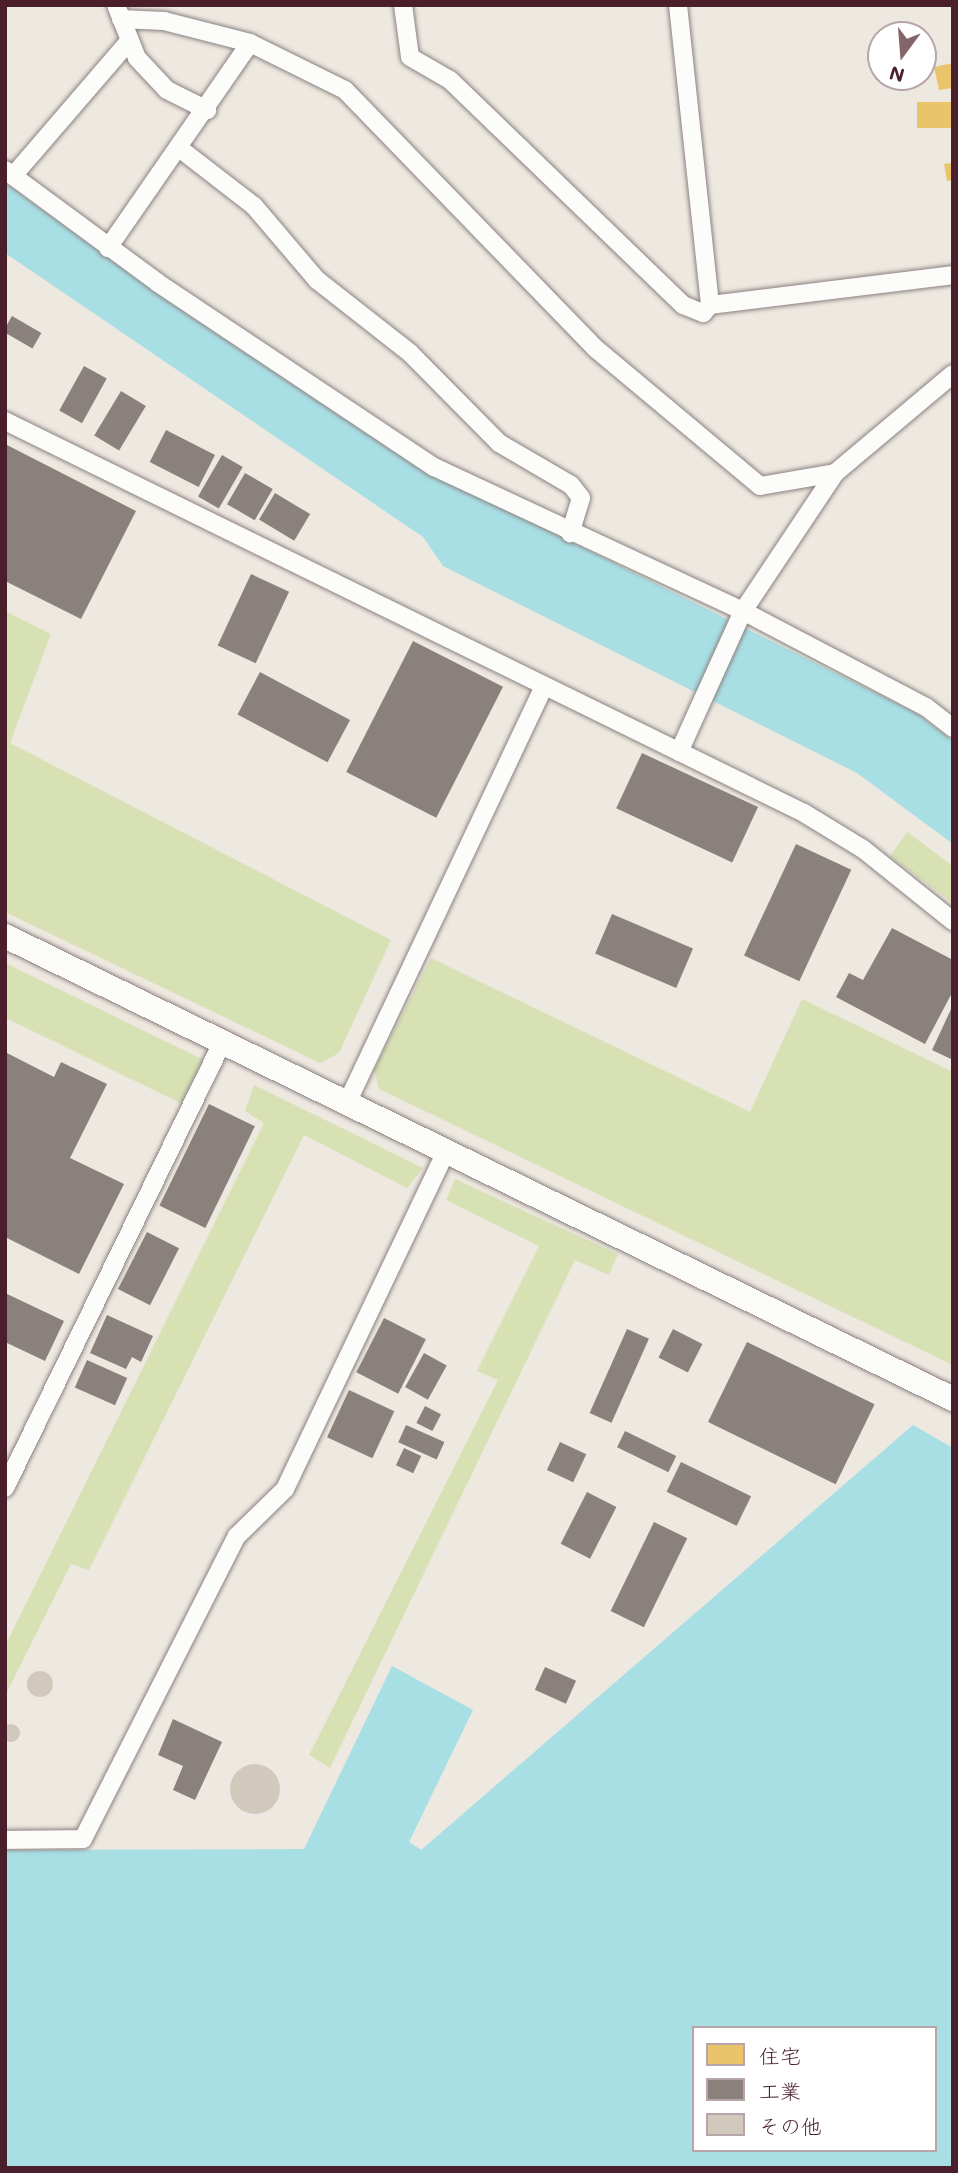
<!DOCTYPE html>
<meta charset="utf-8">
<style>
body{margin:0}
#map{position:relative;width:958px;height:2173px;overflow:hidden;background:#ede8e0;font-family:Mali,"Klee One",sans-serif}
div>[style]{position:absolute}
.green>*{inset:0;background:#d8e1b4;transform-origin:0 0}
.water>*{inset:0;background:#a8dfe4}
.homes>*{inset:0;background:#e9c46a;transform-origin:0 0}
.industry>*{inset:0;background:#8a817c;transform-origin:0 0}
.building>*{inset:0;background:#d2c9bd}
.round{border-radius:50%}
.roads{filter:drop-shadow(0 0 2px #8c8180) drop-shadow(0 0 2px #8c8180)}
.street>*{height:18px;margin:-9px;padding:0 9px;transform-origin:9px;border-radius:9px;background:#fcfcfa}
.secondary>*{height:24px;margin:-12px;padding:0 12px;transform-origin:12px;border-radius:12px;background:#fcfcfa}
span{translate:-50% -50%;white-space:nowrap;text-align:center;line-height:1.15;-webkit-text-stroke:7px #fff;paint-order:stroke}
.frame{position:absolute;inset:0;border:7px solid #4a1f2b;pointer-events:none}
.legend{position:absolute;left:692px;top:2026px;width:245px;height:126px;box-sizing:border-box;background:#fff;border:2px solid #b7a5aa;margin:0;padding:9px 12px;list-style:none;font-size:21px;color:#4a1f2b}
.legend li{display:flex;align-items:center;gap:14px;height:35px}
.legend b{width:35px;border:2px solid #b7a5aa}
.north{position:absolute;left:867px;top:21px;width:70px;height:70px;box-sizing:border-box;background:#fff;border:2px solid #b7a5aa;border-radius:50%;rotate:196deg;font-size:19px;font-weight:700;line-height:28px;text-align:center;color:#4a1f2b}
.north::after{content:'';display:block;margin:auto;width:24px;height:32px;background:#83656a;clip-path:polygon(50% 0,100% 100%,50% 72%,0 100%)}
</style>
<div id="map">
<div class="green">
<i style="clip-path:polygon(5px 611px,51px 634px,10px 743px,391px 940px,339px 1053px,320px 1063px,5px 912px)"></i>
<i style="clip-path:polygon(907px 832px,953px 866px,953px 903px,890px 856px)"></i>
<i style="clip-path:polygon(431px 958px,750px 1112px,802px 999px,953px 1072px,953px 1365px,379px 1089px,374px 1070px)"></i>
<i style="left:5px;top:963px;width:220px;height:49px;rotate:26deg"></i>
<i style="clip-path:polygon(254px 1085px,423px 1168px,407px 1188px,304px 1135px,89px 1570px,71px 1564px,5px 1696px,5px 1646px,264px 1123px,245px 1111px)"></i>
<i style="clip-path:polygon(455px 1179px,618px 1254px,609px 1275px,575px 1260px,330px 1768px,309px 1755px,498px 1380px,477px 1371px,539px 1246px,446px 1200px)"></i>
</div>
<div class="water">
<i style="clip-path:polygon(5px 183px,198px 321px,423px 468px,916px 713px,953px 741px,953px 844px,857px 773px,443px 566px,423px 537px,5px 253px)"></i>
<i style="clip-path:polygon(evenodd,913px 1425px,953px 1448px,953px 2168px,5px 2168px,5px 1850px,304px 1849px,392px 1666px,473px 1710px,409px 1842px,421px 1850px,913px 1425px,694px 2028px,935px 2028px,935px 2150px,694px 2150px,694px 2028px)"></i>
</div>
<div class="homes">
<i style="clip-path:polygon(953px 63px,953px 88px,939px 90px,934px 67px)"></i>
<i style="left:953px;top:102px;width:26px;height:36px;rotate:90deg"></i>
<i style="clip-path:polygon(953px 163px,953px 180px,947px 181px,944px 164px)"></i>
</div>
<div class="industry">
<i style="left:12px;top:316px;width:34px;height:18px;rotate:30deg"></i>
<i style="left:84px;top:366px;width:26px;height:51px;rotate:29deg"></i>
<i style="left:121px;top:391px;width:29px;height:52px;rotate:31deg"></i>
<i style="left:166px;top:430px;width:55px;height:36px;rotate:27deg"></i>
<i style="clip-path:polygon(5px 444px,136px 511px,81px 619px,5px 581px)"></i>
<i style="left:222px;top:455px;width:24px;height:48px;rotate:30deg"></i>
<i style="left:245px;top:473px;width:32px;height:36px;rotate:30deg"></i>
<i style="left:275px;top:493px;width:41px;height:31px;rotate:31deg"></i>
<i style="left:251px;top:574px;width:42px;height:79px;rotate:25deg"></i>
<i style="left:413px;top:641px;width:101px;height:147px;rotate:27deg"></i>
<i style="left:260px;top:672px;width:102px;height:48px;rotate:28deg"></i>
<i style="left:642px;top:753px;width:128px;height:61px;rotate:25deg"></i>
<i style="left:796px;top:844px;width:61px;height:123px;rotate:25deg"></i>
<i style="left:612px;top:914px;width:88px;height:43px;rotate:23deg"></i>
<i style="clip-path:polygon(892px 928px,953px 960px,953px 991px,925px 1044px,836px 997px,849px 973px,863px 980px)"></i>
<i style="clip-path:polygon(953px 1005px,953px 1060px,932px 1050px)"></i>
<i style="clip-path:polygon(5px 1052px,54px 1077px,61px 1062px,107px 1084px,70px 1158px,124px 1184px,79px 1274px,5px 1237px)"></i>
<i style="left:209px;top:1104px;width:51px;height:113px;rotate:26deg"></i>
<i style="left:147px;top:1232px;width:36px;height:64px;rotate:27deg"></i>
<i style="clip-path:polygon(5px 1293px,64px 1321px,45px 1361px,5px 1342px)"></i>
<i style="clip-path:polygon(107px 1315px,153px 1336px,141px 1362px,132px 1357px,126px 1369px,90px 1353px)"></i>
<i style="left:384px;top:1318px;width:47px;height:61px;rotate:27deg"></i>
<i style="left:627px;top:1329px;width:24px;height:92px;rotate:24deg"></i>
<i style="left:673px;top:1329px;width:33px;height:32px;rotate:27deg"></i>
<i style="left:747px;top:1342px;width:142px;height:89px;rotate:26deg"></i>
<i style="left:424px;top:1353px;width:26px;height:39px;rotate:29deg"></i>
<i style="left:87px;top:1360px;width:44px;height:30px;rotate:24deg"></i>
<i style="left:349px;top:1390px;width:50px;height:52px;rotate:25deg"></i>
<i style="left:425px;top:1406px;width:18px;height:19px;rotate:27deg"></i>
<i style="left:406px;top:1425px;width:42px;height:19px;rotate:24deg"></i>
<i style="left:625px;top:1431px;width:57px;height:18px;rotate:26deg"></i>
<i style="left:560px;top:1442px;width:29px;height:31px;rotate:25deg"></i>
<i style="left:404px;top:1448px;width:19px;height:19px;rotate:25deg"></i>
<i style="left:681px;top:1462px;width:78px;height:33px;rotate:26deg"></i>
<i style="left:587px;top:1492px;width:33px;height:58px;rotate:27deg"></i>
<i style="left:654px;top:1522px;width:37px;height:99px;rotate:26deg"></i>
<i style="left:545px;top:1667px;width:34px;height:25px;rotate:24deg"></i>
<i style="clip-path:polygon(173px 1719px,222px 1742px,195px 1800px,173px 1790px,183px 1766px,158px 1755px)"></i>
</div>
<div class="building">
<i class="round" style="left:27px;top:1671px;width:26px;height:26px"></i>
<i class="round" style="left:2px;top:1724px;width:18px;height:18px"></i>
<i class="round" style="left:230px;top:1764px;width:50px;height:50px"></i>
</div>
<div class="roads">
<div class="street">
<i style="left:116px;top:5px;width:57px;rotate:68.4deg"></i>
<i style="left:137px;top:58px;width:44px;rotate:46.8deg"></i>
<i style="left:167px;top:90px;width:45px;rotate:26.6deg"></i>
<i style="left:403px;top:5px;width:52px;rotate:82.3deg"></i>
<i style="left:410px;top:57px;width:46px;rotate:29.9deg"></i>
<i style="left:450px;top:80px;width:324px;rotate:44deg"></i>
<i style="left:683px;top:305px;width:22px;rotate:22deg"></i>
<i style="left:703px;top:313px;width:11px;rotate:-49deg"></i>
<i style="left:710px;top:305px;width:245px;rotate:-7deg"></i>
<i style="left:678px;top:5px;width:302px;rotate:83.9deg"></i>
<i style="left:121px;top:19px;width:43px;rotate:2.7deg"></i>
<i style="left:164px;top:21px;width:89px;rotate:14.3deg"></i>
<i style="left:250px;top:43px;width:106px;rotate:26.3deg"></i>
<i style="left:345px;top:90px;width:359px;rotate:45.9deg"></i>
<i style="left:595px;top:348px;width:215px;rotate:39.9deg"></i>
<i style="left:760px;top:486px;width:76px;rotate:-9.8deg"></i>
<i style="left:179px;top:148px;width:95px;rotate:37.7deg"></i>
<i style="left:254px;top:206px;width:97px;rotate:49.6deg"></i>
<i style="left:317px;top:280px;width:118px;rotate:38.1deg"></i>
<i style="left:410px;top:353px;width:127px;rotate:45.3deg"></i>
<i style="left:499px;top:443px;width:83px;rotate:30.3deg"></i>
<i style="left:571px;top:485px;width:16px;rotate:52deg"></i>
<i style="left:581px;top:498px;width:37px;rotate:107deg"></i>
<i style="left:5px;top:170px;width:190px;rotate:36.4deg"></i>
<i style="left:158px;top:283px;width:332px;rotate:33.7deg"></i>
<i style="left:434px;top:467px;width:341px;rotate:25deg"></i>
<i style="left:743px;top:611px;width:207px;rotate:27.7deg"></i>
<i style="left:926px;top:707px;width:34px;rotate:38deg"></i>
<i style="left:13px;top:176px;width:178px;rotate:-49.3deg"></i>
<i style="left:108px;top:248px;width:249px;rotate:-55.3deg"></i>
<i style="left:5px;top:421px;width:890px;rotate:26.13deg"></i>
<i style="left:804px;top:813px;width:69px;rotate:31.4deg"></i>
<i style="left:863px;top:849px;width:115px;rotate:38.7deg"></i>
<i style="left:679px;top:752px;width:155px;rotate:-65.6deg"></i>
<i style="left:743px;top:611px;width:166px;rotate:-56.3deg"></i>
<i style="left:835px;top:473px;width:154px;rotate:-40deg"></i>
<i style="left:347px;top:1103px;width:461px;rotate:-64.7deg"></i>
<i style="left:5px;top:1488px;width:496px;rotate:-64deg"></i>
<i style="left:5px;top:1840px;width:78px;rotate:-0.7deg"></i>
<i style="left:83px;top:1839px;width:340px;rotate:-63.1deg"></i>
<i style="left:237px;top:1536px;width:67px;rotate:-44.4deg"></i>
<i style="left:285px;top:1489px;width:373px;rotate:-64.5deg"></i>
</div>
<div class="secondary">
<i style="left:5px;top:936px;width:1055px;rotate:26.03deg"></i>
</div>
</div>
<div class="frame"></div>
<ul class="legend">
<li><b style="height:19px;background:#e9c46a"></b>住宅</li>
<li><b style="height:19px;background:#8a817c"></b>工業</li>
<li><b style="height:19px;background:#d2c9bd"></b>その他</li>
</ul>
<div class="north">N</div>
</div>
